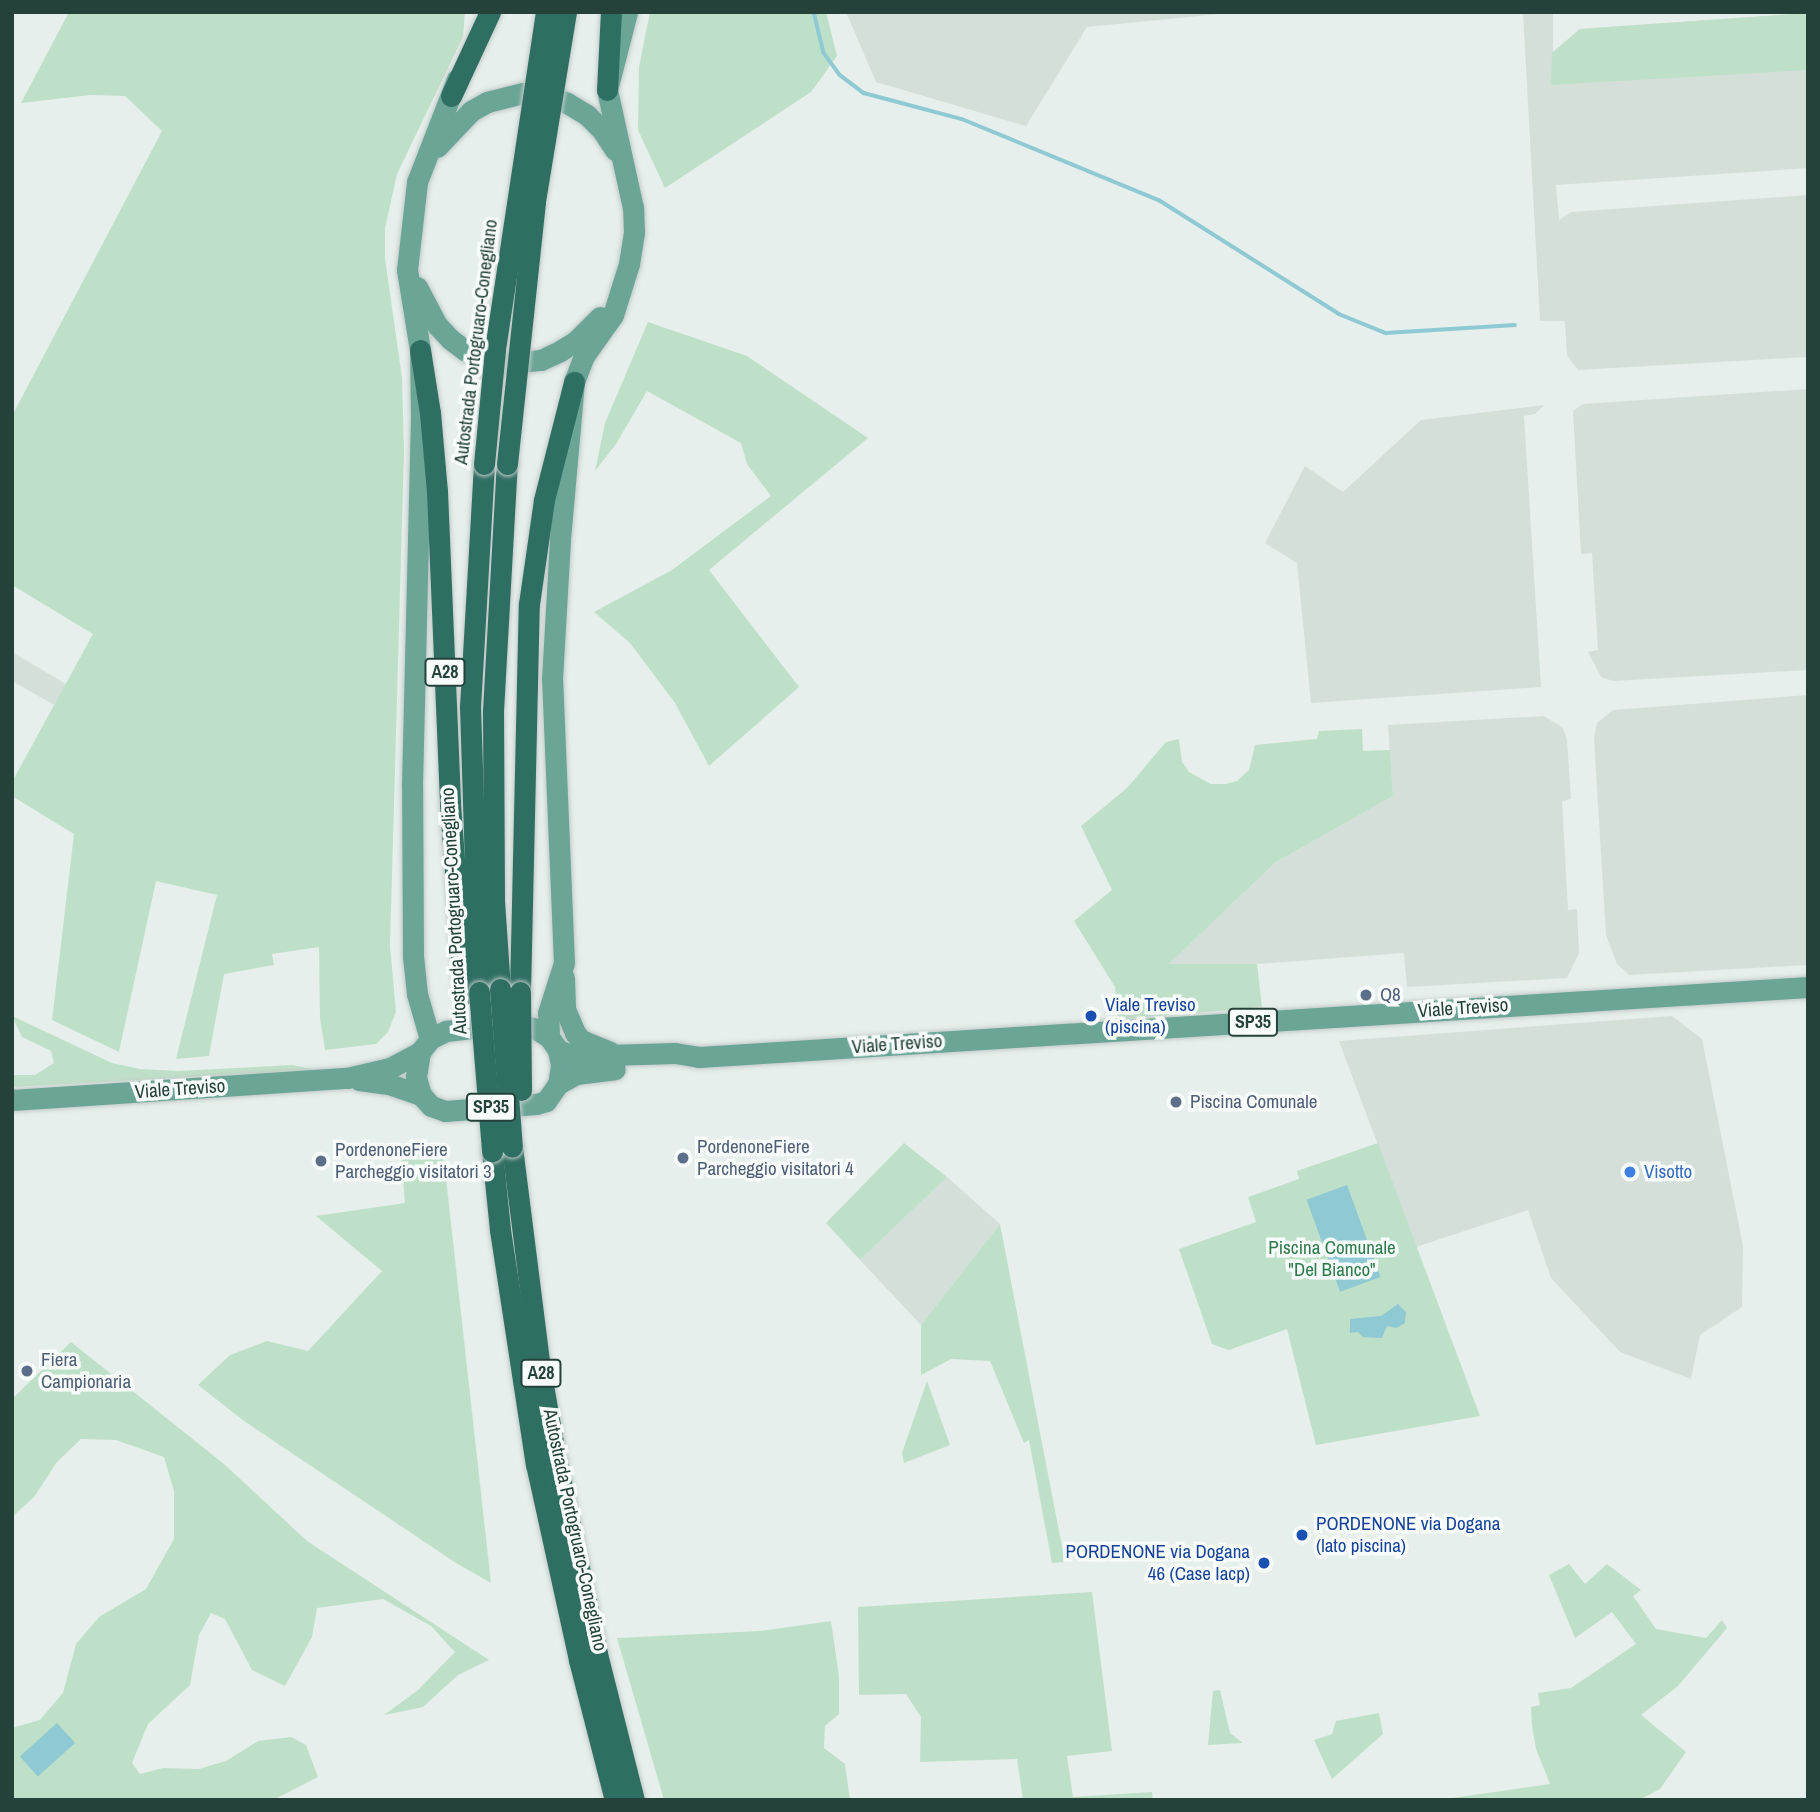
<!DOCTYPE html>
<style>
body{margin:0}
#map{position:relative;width:1820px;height:1812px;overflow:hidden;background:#e6efeb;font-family:"Archivo Narrow",sans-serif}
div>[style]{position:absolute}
.built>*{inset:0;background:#d4dfda}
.green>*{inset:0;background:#bfe0c8}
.water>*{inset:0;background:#8ec9d4;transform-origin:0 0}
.stream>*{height:3.5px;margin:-1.75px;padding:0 1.75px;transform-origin:1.75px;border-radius:1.75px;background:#8ec9d4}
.roads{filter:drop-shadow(0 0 2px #c2cac8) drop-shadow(0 0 2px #c2cac8)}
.major>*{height:21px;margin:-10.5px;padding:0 10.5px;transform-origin:10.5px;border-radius:10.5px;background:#6aa596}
.highway>*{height:21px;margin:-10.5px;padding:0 10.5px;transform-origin:10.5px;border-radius:10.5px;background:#2f6f62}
.bridges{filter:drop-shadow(0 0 2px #c2cac8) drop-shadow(0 0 2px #c2cac8)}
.highway-bridge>*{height:21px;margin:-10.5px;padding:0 10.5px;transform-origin:10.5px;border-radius:10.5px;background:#2f6f62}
.dots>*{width:19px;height:19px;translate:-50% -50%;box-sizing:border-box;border:4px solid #f7fbf9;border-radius:50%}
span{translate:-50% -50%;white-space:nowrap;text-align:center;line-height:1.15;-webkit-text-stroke:7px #f7fbf9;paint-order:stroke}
.shield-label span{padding:2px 5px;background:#f7fbf9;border:2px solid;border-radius:5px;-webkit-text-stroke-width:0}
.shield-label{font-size:18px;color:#24423a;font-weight:700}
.street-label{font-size:19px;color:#24423a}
.service-label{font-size:19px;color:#4e5e75}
.left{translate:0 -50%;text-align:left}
.transit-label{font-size:19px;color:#164399}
.right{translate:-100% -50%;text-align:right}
.shop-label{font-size:19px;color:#366cbe}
.park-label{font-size:19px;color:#2d7a4b}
.frame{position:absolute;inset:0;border:14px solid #24423a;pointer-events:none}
</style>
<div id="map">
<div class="built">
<i style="clip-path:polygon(846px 12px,1240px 12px,1087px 27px,1026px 126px,876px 82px)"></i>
<i style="clip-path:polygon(1523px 12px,1553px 12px,1553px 52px,1580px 29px,1808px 13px,1808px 168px,1556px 185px,1559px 220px,1571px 212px,1808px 195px,1808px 357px,1578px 370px,1567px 355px,1565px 321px,1540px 321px)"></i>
<i style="clip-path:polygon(1808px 389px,1808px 670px,1613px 681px,1601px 677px,1588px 652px,1598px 650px,1592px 553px,1581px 554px,1573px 411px,1583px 404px)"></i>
<i style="clip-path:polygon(1544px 405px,1535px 414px,1524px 416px,1541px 687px,1311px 703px,1297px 563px,1265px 543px,1305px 466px,1343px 492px,1421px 420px)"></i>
<i style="clip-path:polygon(12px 652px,66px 684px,54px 705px,12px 681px)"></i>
<i style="clip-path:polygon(1808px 695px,1808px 965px,1629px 975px,1617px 964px,1606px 935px,1594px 739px,1597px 723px,1613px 710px)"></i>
<i style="clip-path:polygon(1544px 716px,1563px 728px,1567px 740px,1571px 799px,1562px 801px,1568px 910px,1577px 909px,1579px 953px,1567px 978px,1407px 987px,1404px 953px,1257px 964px,1168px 965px,1276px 862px,1393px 796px,1388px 725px)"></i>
<i style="clip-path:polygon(1672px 1016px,1702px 1039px,1743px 1246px,1742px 1307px,1700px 1335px,1691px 1379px,1620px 1352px,1551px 1278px,1528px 1210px,1416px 1247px,1339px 1041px)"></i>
<i style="clip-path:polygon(947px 1177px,1000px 1224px,921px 1325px,860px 1260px)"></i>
</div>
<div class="green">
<i style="clip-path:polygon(69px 12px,465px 12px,463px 37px,397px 174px,385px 228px,385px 258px,402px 378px,404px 450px,390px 946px,396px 1012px,388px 1032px,376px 1044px,325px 1050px,320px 1018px,319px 947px,272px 954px,274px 965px,224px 974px,209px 1056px,176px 1059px,217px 895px,156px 881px,119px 1052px,52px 1020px,74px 834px,12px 796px,12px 782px,93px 634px,12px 585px,12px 416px,162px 131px,125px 96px,91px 95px,21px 103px)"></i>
<i style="clip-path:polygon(650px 12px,826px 12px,837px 56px,811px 92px,665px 188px,638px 130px,639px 67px)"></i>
<i style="clip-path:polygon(1808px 13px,1808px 70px,1551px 85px,1552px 53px,1580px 29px)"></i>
<i style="clip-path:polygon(648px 322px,747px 356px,868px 438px,709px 570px,799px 687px,709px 766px,675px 703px,630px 643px,594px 612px,672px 570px,771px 496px,747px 464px,741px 443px,647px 391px,616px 444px,595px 471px,605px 423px)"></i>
<i style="clip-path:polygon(1362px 729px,1363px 751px,1390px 750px,1393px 796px,1276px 862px,1169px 964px,1257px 964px,1262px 1007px,1123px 1019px,1117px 1015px,1115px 987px,1074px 921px,1112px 890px,1081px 826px,1127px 788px,1166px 742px,1179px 739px,1182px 762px,1189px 772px,1211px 784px,1226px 784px,1237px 781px,1249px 770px,1255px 745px,1317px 739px,1319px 731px)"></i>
<i style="clip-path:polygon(12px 1016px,112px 1063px,140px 1069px,178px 1071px,293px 1065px,315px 1070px,12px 1087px,12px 1075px,35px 1075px,54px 1063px,51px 1051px,22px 1037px)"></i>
<i style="clip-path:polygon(904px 1143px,947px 1177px,860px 1260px,826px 1223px)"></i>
<i style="clip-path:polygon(1378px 1143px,1480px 1416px,1316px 1445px,1287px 1329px,1229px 1350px,1212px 1344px,1179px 1249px,1256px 1222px,1248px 1197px,1299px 1179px,1297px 1171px)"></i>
<i style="clip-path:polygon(400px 1144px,443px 1151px,491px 1583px,456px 1563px,244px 1421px,198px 1385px,230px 1355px,267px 1341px,308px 1351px,382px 1271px,316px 1216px,405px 1203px)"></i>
<i style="clip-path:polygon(1000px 1224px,1041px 1438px,1065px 1562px,1052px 1563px,1029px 1440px,1024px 1443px,990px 1361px,951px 1359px,921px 1375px,921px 1325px)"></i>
<i style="clip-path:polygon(71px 1342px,224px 1464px,307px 1541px,489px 1660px,458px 1675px,423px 1707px,384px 1715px,418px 1690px,455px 1652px,431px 1626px,383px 1599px,317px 1608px,312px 1637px,285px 1686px,252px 1670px,225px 1619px,211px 1613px,199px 1635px,190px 1685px,148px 1724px,132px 1763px,140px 1774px,163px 1768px,199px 1769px,226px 1761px,258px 1741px,291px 1737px,306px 1745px,318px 1777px,273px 1800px,12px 1800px,12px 1728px,40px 1720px,63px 1693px,76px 1644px,99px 1617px,146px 1589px,174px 1539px,174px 1491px,164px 1457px,116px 1440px,81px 1439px,57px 1462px,34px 1497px,12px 1517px,12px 1399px)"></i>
<i style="clip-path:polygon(927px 1381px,950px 1445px,904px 1463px,902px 1453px)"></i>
<i style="clip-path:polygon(1569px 1564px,1585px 1584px,1607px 1564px,1641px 1590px,1633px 1596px,1656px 1629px,1706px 1638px,1722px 1620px,1727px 1628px,1678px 1686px,1641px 1715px,1686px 1752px,1660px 1789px,1639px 1800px,1438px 1800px,1550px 1784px,1536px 1749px,1532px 1725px,1531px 1707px,1540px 1705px,1538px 1693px,1571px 1688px,1636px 1644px,1612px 1612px,1575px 1638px,1549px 1575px)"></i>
<i style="clip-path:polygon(1092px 1592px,1112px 1751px,1067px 1756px,1073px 1797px,1152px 1792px,1153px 1800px,1023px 1800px,1017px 1759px,920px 1762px,921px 1717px,906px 1694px,859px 1695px,858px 1607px)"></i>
<i style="clip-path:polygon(831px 1621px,839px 1676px,839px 1714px,825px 1726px,824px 1748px,845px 1764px,850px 1800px,664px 1800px,617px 1638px,760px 1631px)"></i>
<i style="clip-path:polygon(1220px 1690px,1230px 1733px,1243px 1743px,1208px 1745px,1213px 1691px)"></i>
<i style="clip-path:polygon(1379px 1713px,1383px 1734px,1332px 1779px,1314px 1740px,1332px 1734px,1336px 1721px)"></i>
</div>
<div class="water">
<i style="left:1347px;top:1185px;width:98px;height:43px;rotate:70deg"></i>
<i style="clip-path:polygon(1398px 1304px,1406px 1312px,1405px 1323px,1396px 1328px,1387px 1326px,1382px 1338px,1363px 1337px,1358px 1332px,1350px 1333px,1350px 1319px,1381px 1316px)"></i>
<i style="left:57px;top:1723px;width:27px;height:50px;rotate:48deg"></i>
</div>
<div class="stream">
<i style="left:814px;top:12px;width:42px;rotate:76.3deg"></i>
<i style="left:824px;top:53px;width:27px;rotate:54deg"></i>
<i style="left:840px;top:75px;width:30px;rotate:37deg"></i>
<i style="left:864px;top:93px;width:101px;rotate:14.9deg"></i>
<i style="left:962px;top:119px;width:213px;rotate:22.4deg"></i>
<i style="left:1159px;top:200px;width:213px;rotate:32.3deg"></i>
<i style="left:1339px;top:314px;width:51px;rotate:22deg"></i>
<i style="left:1386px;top:333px;width:129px;rotate:-3.5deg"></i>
</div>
<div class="roads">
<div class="major">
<i style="left:437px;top:147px;width:50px;rotate:-46.6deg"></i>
<i style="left:471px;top:111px;width:18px;rotate:-29deg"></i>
<i style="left:487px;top:102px;width:37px;rotate:-14deg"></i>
<i style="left:523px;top:93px;width:17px"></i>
<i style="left:540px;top:93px;width:29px;rotate:20deg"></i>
<i style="left:567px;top:103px;width:23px;rotate:31deg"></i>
<i style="left:587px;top:115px;width:21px;rotate:45deg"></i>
<i style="left:602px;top:130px;width:24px;rotate:57deg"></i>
<i style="left:417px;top:287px;width:43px;rotate:62.2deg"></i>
<i style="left:437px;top:325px;width:19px;rotate:47deg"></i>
<i style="left:450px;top:339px;width:20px;rotate:37deg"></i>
<i style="left:466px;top:351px;width:38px;rotate:20deg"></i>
<i style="left:502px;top:364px;width:39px;rotate:-6deg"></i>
<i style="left:541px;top:360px;width:21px;rotate:-25deg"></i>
<i style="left:560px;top:351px;width:19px;rotate:-32deg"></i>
<i style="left:576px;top:341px;width:34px;rotate:-45deg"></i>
<i style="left:564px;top:978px;width:31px;rotate:88deg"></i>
<i style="left:565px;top:1009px;width:26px;rotate:67deg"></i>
<i style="left:575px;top:1033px;width:9px;rotate:49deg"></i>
<i style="left:581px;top:1040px;width:31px;rotate:22deg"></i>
<i style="left:514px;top:1023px;width:23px;rotate:15deg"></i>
<i style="left:536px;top:1029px;width:15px;rotate:32deg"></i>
<i style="left:549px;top:1037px;width:16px;rotate:55deg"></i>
<i style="left:558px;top:1050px;width:16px;rotate:79deg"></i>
<i style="left:561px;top:1066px;width:18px;rotate:99deg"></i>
<i style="left:558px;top:1084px;width:21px;rotate:125deg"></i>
<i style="left:546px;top:1101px;width:10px;rotate:163deg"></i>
<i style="left:536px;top:1104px;width:91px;rotate:175.6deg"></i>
<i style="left:445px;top:1111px;width:15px;rotate:-160deg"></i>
<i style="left:431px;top:1106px;width:15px;rotate:-132deg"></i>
<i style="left:421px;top:1095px;width:19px;rotate:-106deg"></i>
<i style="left:416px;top:1077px;width:25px;rotate:-81deg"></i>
<i style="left:420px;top:1052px;width:16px;rotate:-52deg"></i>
<i style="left:430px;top:1039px;width:18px;rotate:-27deg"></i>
<i style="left:446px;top:1031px;width:68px;rotate:-6.7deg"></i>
<i style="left:549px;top:1037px;width:24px;rotate:-92deg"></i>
<i style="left:548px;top:1013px;width:52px;rotate:-72.3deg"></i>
<i style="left:564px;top:963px;width:284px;rotate:-92.4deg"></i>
<i style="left:552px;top:679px;width:140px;rotate:-86.7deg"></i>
<i style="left:560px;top:539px;width:158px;rotate:-84.9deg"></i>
<i style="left:574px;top:382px;width:28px;rotate:-69deg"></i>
<i style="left:584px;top:356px;width:50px;rotate:-54.7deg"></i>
<i style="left:613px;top:315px;width:53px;rotate:-72.6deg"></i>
<i style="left:629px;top:264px;width:32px;rotate:-81deg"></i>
<i style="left:634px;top:232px;width:24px;rotate:-92deg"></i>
<i style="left:633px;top:208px;width:121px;rotate:-102.4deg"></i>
<i style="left:607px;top:90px;width:81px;rotate:-75.6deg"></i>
<i style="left:430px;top:1039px;width:47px;rotate:-106.1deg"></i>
<i style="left:417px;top:994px;width:38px;rotate:-96deg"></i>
<i style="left:413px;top:956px;width:171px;rotate:-90.3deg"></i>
<i style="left:412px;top:785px;width:367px;rotate:-88.6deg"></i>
<i style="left:421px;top:418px;width:68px;rotate:-90.8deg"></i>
<i style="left:420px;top:350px;width:81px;rotate:-99.2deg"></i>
<i style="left:407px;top:270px;width:89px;rotate:-83.5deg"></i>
<i style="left:417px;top:182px;width:110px;rotate:-68.8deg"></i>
<i style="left:558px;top:1050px;width:17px;rotate:21deg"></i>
<i style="left:574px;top:1056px;width:101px;rotate:-1.7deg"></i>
<i style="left:675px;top:1053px;width:24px;rotate:9deg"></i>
<i style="left:699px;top:1057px;width:1111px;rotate:-3.61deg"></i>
<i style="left:359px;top:1080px;width:30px;rotate:8deg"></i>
<i style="left:389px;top:1084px;width:34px;rotate:19deg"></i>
<i style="left:558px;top:1084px;width:21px;rotate:-29deg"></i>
<i style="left:576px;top:1074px;width:39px;rotate:-7deg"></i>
<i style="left:12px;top:1100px;width:336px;rotate:-3.8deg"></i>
<i style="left:347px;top:1078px;width:44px;rotate:-13.1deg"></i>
<i style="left:390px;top:1068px;width:34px;rotate:-28deg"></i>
</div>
<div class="highway">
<i style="left:607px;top:90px;width:78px;rotate:-87.1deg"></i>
<i style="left:451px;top:96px;width:93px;rotate:-65.1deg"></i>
<i style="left:420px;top:350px;width:64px;rotate:81deg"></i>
<i style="left:430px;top:413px;width:78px;rotate:84.9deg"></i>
<i style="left:437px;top:491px;width:313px;rotate:87.6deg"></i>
<i style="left:450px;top:804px;width:191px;rotate:85.8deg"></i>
<i style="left:500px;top:989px;width:89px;rotate:-93.9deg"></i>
<i style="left:494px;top:900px;width:189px;rotate:-90.3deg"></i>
<i style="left:493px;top:711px;width:247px;rotate:-86.8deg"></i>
<i style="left:479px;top:992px;width:285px;rotate:-91.8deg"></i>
<i style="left:470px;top:707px;width:243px;rotate:-86.7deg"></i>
<i style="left:520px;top:992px;width:388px;rotate:-88.7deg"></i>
<i style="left:529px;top:604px;width:105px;rotate:-81.8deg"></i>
<i style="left:544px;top:500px;width:122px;rotate:-75.7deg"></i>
<i style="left:512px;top:1147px;width:217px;rotate:82.8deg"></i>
<i style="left:539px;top:1362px;width:98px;rotate:80.1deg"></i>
<i style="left:556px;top:1459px;width:199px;rotate:78.1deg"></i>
<i style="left:597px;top:1654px;width:151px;rotate:75.8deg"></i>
<i style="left:492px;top:1151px;width:79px;rotate:84.2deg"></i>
<i style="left:500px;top:1230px;width:237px;rotate:81.3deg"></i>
<i style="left:536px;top:1464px;width:201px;rotate:77.6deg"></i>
<i style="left:579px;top:1660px;width:145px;rotate:75.6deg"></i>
</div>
</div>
<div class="bridges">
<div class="highway-bridge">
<i style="left:484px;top:464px;width:116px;rotate:-84.5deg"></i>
<i style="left:495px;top:349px;width:341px;rotate:-81.4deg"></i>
<i style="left:507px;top:464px;width:264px;rotate:-83.9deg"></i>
<i style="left:535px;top:201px;width:192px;rotate:-80.7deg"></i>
<i style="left:500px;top:989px;width:158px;rotate:85.7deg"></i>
<i style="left:479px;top:992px;width:160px;rotate:85.3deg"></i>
<i style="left:520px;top:992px;width:98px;rotate:89.4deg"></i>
</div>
</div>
<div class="dots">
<i style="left:1366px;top:995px;background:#5c6f8a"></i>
<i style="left:1091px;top:1016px;background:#1a4fb4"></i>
<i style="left:1176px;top:1102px;background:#5c6f8a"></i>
<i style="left:683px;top:1158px;background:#5c6f8a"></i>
<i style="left:321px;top:1161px;background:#5c6f8a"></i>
<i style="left:1630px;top:1172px;background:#3f7fe0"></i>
<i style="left:27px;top:1371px;background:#5c6f8a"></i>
<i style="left:1302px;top:1535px;background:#1a4fb4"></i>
<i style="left:1264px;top:1563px;background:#1a4fb4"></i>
</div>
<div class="shield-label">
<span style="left:445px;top:672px">A28</span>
<span style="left:1253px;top:1022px">SP35</span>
<span style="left:491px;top:1107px">SP35</span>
<span style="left:541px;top:1373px">A28</span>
</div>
<div class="street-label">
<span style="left:476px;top:342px;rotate:-83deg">Autostrada Portogruaro-Conegliano</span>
<span style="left:454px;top:911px;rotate:-93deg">Autostrada Portogruaro-Conegliano</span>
<span style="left:1463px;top:1008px;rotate:-4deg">Viale Treviso</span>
<span style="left:897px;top:1044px;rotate:-4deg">Viale Treviso</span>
<span style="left:180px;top:1089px;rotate:-4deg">Viale Treviso</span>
<span style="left:575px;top:1530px;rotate:78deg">Autostrada Portogruaro-Conegliano</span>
</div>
<div class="service-label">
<span class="left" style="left:1380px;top:995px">Q8</span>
<span class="left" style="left:1190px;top:1102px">Piscina Comunale</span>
<span class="left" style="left:697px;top:1158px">PordenoneFiere<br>Parcheggio visitatori 4</span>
<span class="left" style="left:335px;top:1161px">PordenoneFiere<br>Parcheggio visitatori 3</span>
<span class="left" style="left:41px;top:1371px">Fiera<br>Campionaria</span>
</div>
<div class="transit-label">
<span class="left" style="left:1105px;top:1016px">Viale Treviso<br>(piscina)</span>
<span class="left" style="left:1316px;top:1535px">PORDENONE via Dogana<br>(lato piscina)</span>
<span class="right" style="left:1250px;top:1563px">PORDENONE via Dogana<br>46 (Case Iacp)</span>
</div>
<div class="shop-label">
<span class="left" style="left:1644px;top:1172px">Visotto</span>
</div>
<div class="park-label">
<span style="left:1332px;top:1259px">Piscina Comunale<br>"Del Bianco"</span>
</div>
<div class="frame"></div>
</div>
